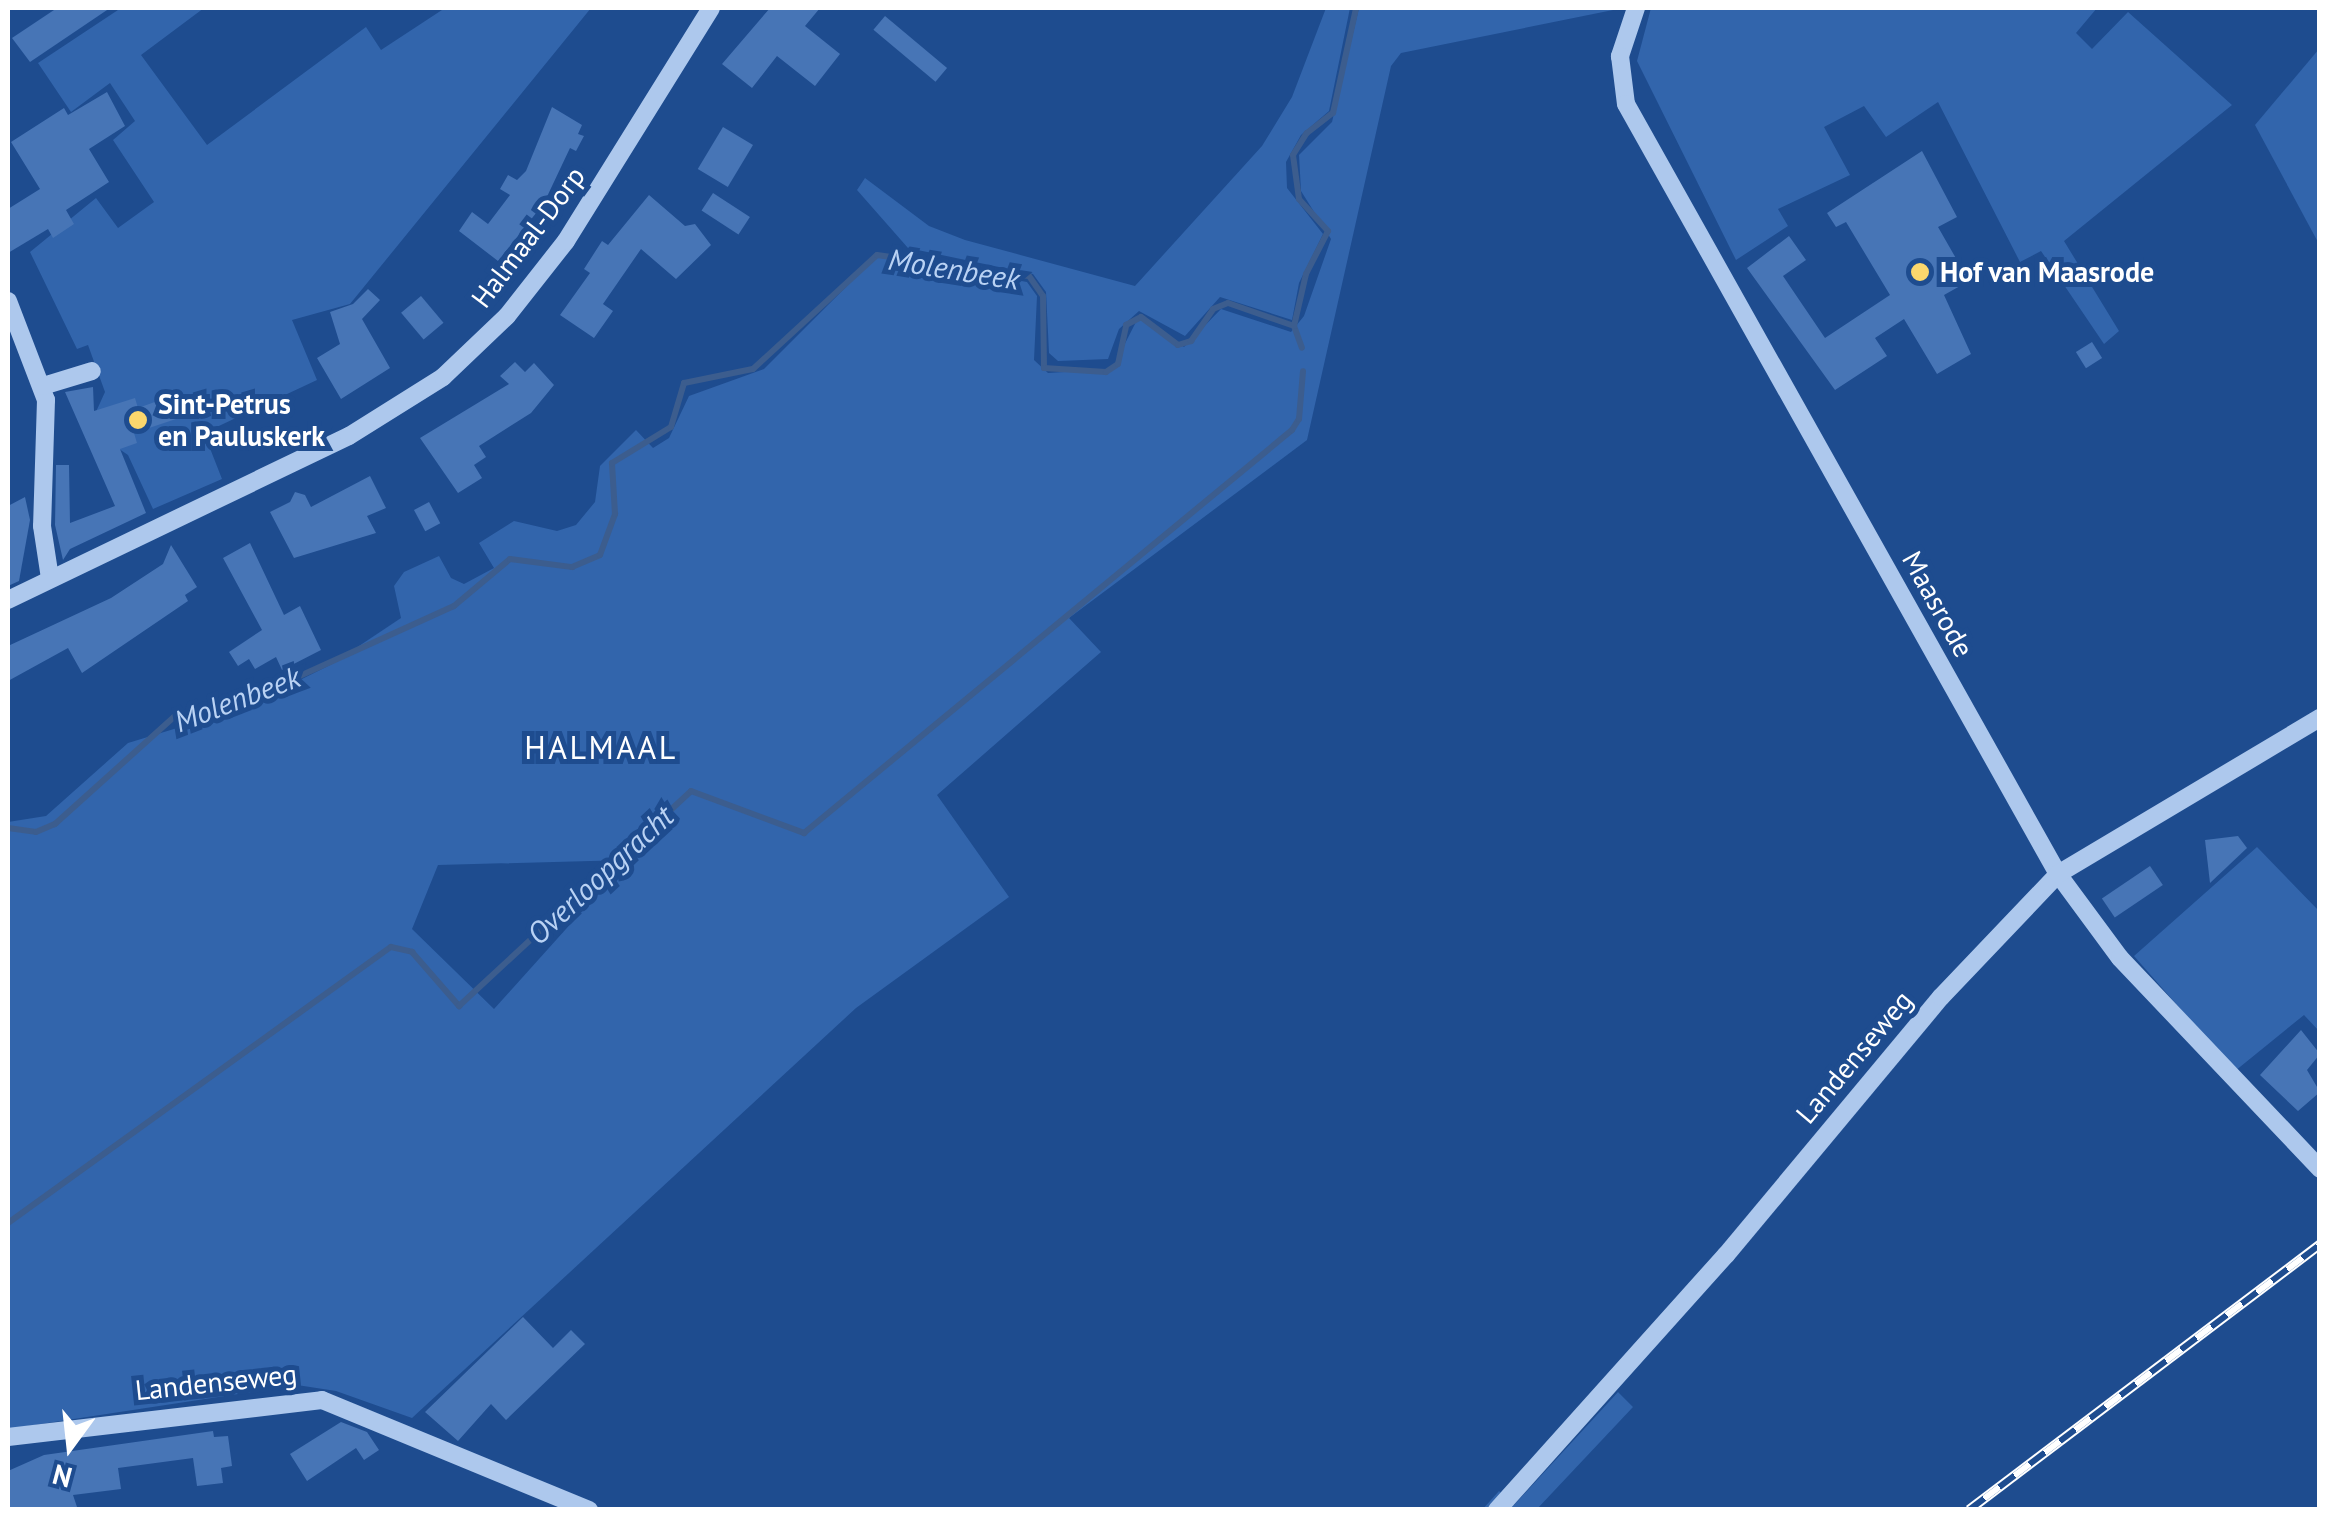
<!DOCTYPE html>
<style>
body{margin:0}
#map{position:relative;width:2327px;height:1517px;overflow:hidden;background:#1e4c8f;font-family:"PT Sans",sans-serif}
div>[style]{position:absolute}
.green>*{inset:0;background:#3265ac}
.stream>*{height:6px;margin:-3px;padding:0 3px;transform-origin:3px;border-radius:3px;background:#3c5d8e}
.building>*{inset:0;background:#4775b6;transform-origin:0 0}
.minor>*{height:18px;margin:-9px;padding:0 9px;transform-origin:9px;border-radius:9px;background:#adc8ed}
.rail>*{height:10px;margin-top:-5px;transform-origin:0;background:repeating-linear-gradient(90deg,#1e4c8f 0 19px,#fff 0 38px);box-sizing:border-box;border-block:2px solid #fff}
.dots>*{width:28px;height:28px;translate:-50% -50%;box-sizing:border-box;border:5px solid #1e4c8f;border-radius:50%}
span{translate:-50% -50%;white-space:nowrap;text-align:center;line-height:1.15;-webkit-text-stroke:10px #1e4c8f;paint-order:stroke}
.street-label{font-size:28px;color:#fff}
.poi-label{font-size:28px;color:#fff;font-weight:700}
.left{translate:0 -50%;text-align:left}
.water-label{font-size:30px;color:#b9d2f4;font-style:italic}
.quarter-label{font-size:32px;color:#fff;letter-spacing:2.5px}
.frame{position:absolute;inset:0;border:10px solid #fff;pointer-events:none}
.north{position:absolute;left:20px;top:1397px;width:100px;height:100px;-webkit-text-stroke:8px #1e4c8f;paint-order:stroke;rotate:195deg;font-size:28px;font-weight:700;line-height:40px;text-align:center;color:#fff}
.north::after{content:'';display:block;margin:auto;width:35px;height:45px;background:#fff;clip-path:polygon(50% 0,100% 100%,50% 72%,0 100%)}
</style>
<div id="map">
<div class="green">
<i style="clip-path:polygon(121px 8px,204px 8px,141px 55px,207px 145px,366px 27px,381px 50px,445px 8px,591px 8px,350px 304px,292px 320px,317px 380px,204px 433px,222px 479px,153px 509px,128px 455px,97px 434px,95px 414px,105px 392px,88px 345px,77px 349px,30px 252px,96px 198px,118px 228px,154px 202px,113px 140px,135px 121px,110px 83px,71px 112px,38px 63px)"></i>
<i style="clip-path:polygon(1326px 8px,1350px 8px,1329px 111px,1301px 135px,1286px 162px,1287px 188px,1323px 234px,1299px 283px,1292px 320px,1220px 297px,1185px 336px,1139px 311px,1119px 329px,1108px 359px,1058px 361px,1049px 353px,1046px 292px,1033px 274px,908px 248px,857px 190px,865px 178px,929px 226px,965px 240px,1135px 286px,1262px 146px,1292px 97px)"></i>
<i style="clip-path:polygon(evenodd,1359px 8px,1623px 8px,1401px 53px,1391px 66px,1307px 440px,1069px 618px,1101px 652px,937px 795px,1009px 897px,856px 1008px,412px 1418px,336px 1391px,297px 1385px,8px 1429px,8px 822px,46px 816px,128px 743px,246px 707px,332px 664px,401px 618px,394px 586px,404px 572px,439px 556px,451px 578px,464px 584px,494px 568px,479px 543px,514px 521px,557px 531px,576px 525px,595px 502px,600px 466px,636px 430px,653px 448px,669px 438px,689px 396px,764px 369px,877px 256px,1027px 282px,1037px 296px,1034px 360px,1048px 373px,1112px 369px,1138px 318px,1184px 347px,1221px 309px,1291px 332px,1304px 316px,1331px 239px,1301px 191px,1299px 155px,1332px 122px,1359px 8px,628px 860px,494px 1009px,412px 929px,438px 865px,628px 860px)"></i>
<i style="clip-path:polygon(1651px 8px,2097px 8px,2076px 33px,2092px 49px,2128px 12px,2232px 105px,2064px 241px,2119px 331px,2104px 344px,2041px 251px,2020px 262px,1938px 102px,1886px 137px,1864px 106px,1824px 127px,1850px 175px,1778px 209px,1788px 226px,1736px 260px,1637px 61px)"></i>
<i style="clip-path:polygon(2319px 49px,2319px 244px,2255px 125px)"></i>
<i style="clip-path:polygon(2257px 847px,2319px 911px,2319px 1031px,2304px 1015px,2235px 1071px,2134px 956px)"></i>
<i style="clip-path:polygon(1618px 1392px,1633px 1407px,1537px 1509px,1482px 1510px,1499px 1491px,1514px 1505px)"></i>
</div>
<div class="stream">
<i style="left:1294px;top:326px;width:23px;rotate:70deg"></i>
<i style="left:8px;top:828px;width:28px;rotate:8deg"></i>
<i style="left:36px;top:832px;width:21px;rotate:-23deg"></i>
<i style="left:55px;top:824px;width:160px;rotate:-42deg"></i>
<i style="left:174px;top:717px;width:44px;rotate:-5.2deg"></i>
<i style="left:218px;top:713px;width:259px;rotate:-24.4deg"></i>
<i style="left:454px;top:606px;width:73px;rotate:-40deg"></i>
<i style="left:510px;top:559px;width:63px;rotate:7.4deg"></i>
<i style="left:572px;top:567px;width:30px;rotate:-23deg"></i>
<i style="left:600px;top:555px;width:44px;rotate:-69.9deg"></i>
<i style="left:615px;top:514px;width:51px;rotate:-93.4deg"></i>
<i style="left:612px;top:463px;width:69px;rotate:-31.4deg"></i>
<i style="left:671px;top:427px;width:46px;rotate:-73.5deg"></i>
<i style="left:684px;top:383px;width:70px;rotate:-11.5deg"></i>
<i style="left:753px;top:369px;width:168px;rotate:-42.6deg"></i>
<i style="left:877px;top:255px;width:153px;rotate:7.9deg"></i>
<i style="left:1029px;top:276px;width:24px;rotate:55deg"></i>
<i style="left:1043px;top:296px;width:72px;rotate:89.2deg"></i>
<i style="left:1044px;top:368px;width:62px;rotate:3.7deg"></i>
<i style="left:1106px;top:372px;width:14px;rotate:-34deg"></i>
<i style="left:1118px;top:364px;width:40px;rotate:-78deg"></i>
<i style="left:1126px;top:325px;width:17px;rotate:-28deg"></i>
<i style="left:1141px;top:317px;width:46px;rotate:37.1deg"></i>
<i style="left:1178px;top:345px;width:14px;rotate:-17deg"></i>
<i style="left:1191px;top:341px;width:39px;rotate:-55deg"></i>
<i style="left:1213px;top:309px;width:16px;rotate:-22deg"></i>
<i style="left:1228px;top:303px;width:70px;rotate:19.2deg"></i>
<i style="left:1294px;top:326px;width:53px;rotate:-77deg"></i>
<i style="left:1306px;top:274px;width:48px;rotate:-62.9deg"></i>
<i style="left:1328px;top:231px;width:43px;rotate:-132.2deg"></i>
<i style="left:1299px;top:199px;width:44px;rotate:-97.8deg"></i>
<i style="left:1293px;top:155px;width:26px;rotate:-58deg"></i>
<i style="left:1307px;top:133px;width:33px;rotate:-38deg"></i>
<i style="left:1333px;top:113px;width:107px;rotate:-77.6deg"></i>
<i style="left:8px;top:1223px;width:472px;rotate:-35.8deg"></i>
<i style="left:391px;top:947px;width:22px;rotate:13deg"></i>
<i style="left:412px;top:952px;width:72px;rotate:49deg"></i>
<i style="left:459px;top:1006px;width:316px;rotate:-42.8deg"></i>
<i style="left:691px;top:791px;width:121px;rotate:20.4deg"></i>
<i style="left:804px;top:833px;width:633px;rotate:-39.55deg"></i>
<i style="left:1292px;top:430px;width:13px;rotate:-58deg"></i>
<i style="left:1299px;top:419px;width:48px;rotate:-85.2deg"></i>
</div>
<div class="building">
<i style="clip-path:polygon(57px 8px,110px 8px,30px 62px,12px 38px)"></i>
<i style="clip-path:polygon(770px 8px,820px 8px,805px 26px,840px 54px,815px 86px,777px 56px,752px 88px,722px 64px)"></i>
<i style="left:885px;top:16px;width:81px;height:18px;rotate:40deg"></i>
<i style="clip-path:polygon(107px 92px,125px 126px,89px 149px,109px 182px,66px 210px,74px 224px,53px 238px,48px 229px,8px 253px,8px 209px,40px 189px,11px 142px,64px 108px,68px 115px)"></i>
<i style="clip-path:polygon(552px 107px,582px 125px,578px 134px,584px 136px,576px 151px,570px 148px,544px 203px,498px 261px,459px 231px,472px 212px,488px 224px,510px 195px,500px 189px,508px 175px,517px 180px,526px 171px)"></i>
<i style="left:723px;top:127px;width:35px;height:49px;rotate:31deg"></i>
<i style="clip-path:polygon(1922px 151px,1957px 217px,1938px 227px,1969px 281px,1944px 295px,1971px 354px,1937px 374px,1904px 319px,1875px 338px,1887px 356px,1835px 390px,1747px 268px,1789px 236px,1806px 260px,1783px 276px,1825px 338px,1890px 295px,1846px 222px,1836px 227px,1827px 213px)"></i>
<i style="left:713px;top:193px;width:44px;height:21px;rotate:33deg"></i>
<i style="clip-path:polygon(649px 195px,685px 226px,695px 224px,711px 245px,676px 279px,641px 249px,603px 304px,613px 311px,594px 338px,560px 315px,590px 273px,584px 269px,602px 241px,608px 245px)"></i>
<i style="clip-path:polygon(368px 289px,380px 300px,362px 319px,390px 368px,341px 399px,317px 358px,340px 344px,330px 312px,353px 304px)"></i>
<i style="left:421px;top:296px;width:35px;height:26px;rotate:50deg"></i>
<i style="left:2092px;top:342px;width:19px;height:19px;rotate:58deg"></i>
<i style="clip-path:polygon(515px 362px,525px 372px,534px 363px,554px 385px,531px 413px,479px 446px,486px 457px,474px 465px,482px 478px,458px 493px,420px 438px,509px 384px,500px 376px)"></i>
<i style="clip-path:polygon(93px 387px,94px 411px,135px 398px,138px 408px,177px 394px,185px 416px,134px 433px,137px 443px,120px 449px,146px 513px,70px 549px,63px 560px,55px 525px,56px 465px,69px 465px,70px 523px,115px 506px,65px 392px)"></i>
<i style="clip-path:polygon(370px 476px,386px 508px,367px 516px,376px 533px,294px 558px,270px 512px,290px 502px,295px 492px,305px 495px,311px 507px)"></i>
<i style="clip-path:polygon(25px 497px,30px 520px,19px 581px,8px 586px,8px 506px)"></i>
<i style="left:429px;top:502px;width:24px;height:17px;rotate:62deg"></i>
<i style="clip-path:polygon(250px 543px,284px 615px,300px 606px,321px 650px,282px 670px,276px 657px,255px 669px,249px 659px,238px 666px,229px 652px,262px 630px,223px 558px)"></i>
<i style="clip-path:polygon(171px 545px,197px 587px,185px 595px,188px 601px,82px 673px,68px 648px,8px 681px,8px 646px,111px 598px,163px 564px)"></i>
<i style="clip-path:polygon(2238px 836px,2247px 848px,2210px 883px,2205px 840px)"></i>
<i style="left:2150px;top:866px;width:23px;height:58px;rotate:56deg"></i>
<i style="clip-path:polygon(2301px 1030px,2320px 1054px,2307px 1070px,2320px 1092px,2298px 1111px,2260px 1075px)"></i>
<i style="clip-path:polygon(523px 1317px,553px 1348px,571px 1330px,585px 1344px,506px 1420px,491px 1404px,458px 1441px,425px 1412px)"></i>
<i style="clip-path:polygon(341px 1422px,367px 1432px,379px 1450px,364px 1460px,356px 1448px,307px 1481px,290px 1454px)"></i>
<i style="clip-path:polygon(213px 1431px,214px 1437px,228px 1436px,232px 1466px,221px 1468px,223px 1483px,197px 1486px,193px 1458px,118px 1468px,121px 1489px,73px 1495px,78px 1510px,8px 1510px,8px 1471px,44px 1455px)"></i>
</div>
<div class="minor">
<i style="left:1636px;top:8px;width:51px;rotate:108.4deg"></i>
<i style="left:1620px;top:56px;width:48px;rotate:82.9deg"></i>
<i style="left:1626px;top:104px;width:883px;rotate:60.71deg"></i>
<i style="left:2058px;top:874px;width:104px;rotate:53.6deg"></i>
<i style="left:2120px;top:958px;width:291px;rotate:46.5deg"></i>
<i style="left:8px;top:301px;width:106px;rotate:69deg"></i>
<i style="left:46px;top:400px;width:126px;rotate:91.8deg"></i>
<i style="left:42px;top:526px;width:53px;rotate:81.3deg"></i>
<i style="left:43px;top:386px;width:51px;rotate:-17deg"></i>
<i style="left:8px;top:600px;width:378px;rotate:-25.7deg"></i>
<i style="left:349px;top:436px;width:111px;rotate:-32.1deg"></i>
<i style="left:443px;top:377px;width:88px;rotate:-43.6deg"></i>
<i style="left:507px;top:316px;width:95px;rotate:-51.8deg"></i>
<i style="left:566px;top:241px;width:274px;rotate:-58.1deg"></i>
<i style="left:8px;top:1437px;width:316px;rotate:-6.7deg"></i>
<i style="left:322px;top:1400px;width:289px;rotate:22.4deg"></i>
<i style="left:1497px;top:1510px;width:343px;rotate:-48.1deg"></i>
<i style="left:1726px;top:1255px;width:336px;rotate:-50.2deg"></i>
<i style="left:1941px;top:997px;width:170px;rotate:-46.4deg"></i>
<i style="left:2058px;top:874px;width:305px;rotate:-30.8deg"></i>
</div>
<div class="rail">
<i style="left:1969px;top:1510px;width:440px;rotate:-37.1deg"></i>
</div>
<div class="dots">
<i style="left:1920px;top:272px;background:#fbd76d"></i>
<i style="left:138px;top:420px;background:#fbd76d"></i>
</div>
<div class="street-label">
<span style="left:528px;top:237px;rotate:-53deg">Halmaal-Dorp</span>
<span style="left:1938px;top:604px;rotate:61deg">Maasrode</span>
<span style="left:1854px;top:1057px;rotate:-50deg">Landenseweg</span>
<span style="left:216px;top:1382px;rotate:-6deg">Landenseweg</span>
</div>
<div class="poi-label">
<span class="left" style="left:1940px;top:272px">Hof van Maasrode</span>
<span class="left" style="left:158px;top:420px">Sint-Petrus<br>en Pauluskerk</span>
</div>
<div class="water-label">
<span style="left:954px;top:269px;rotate:9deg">Molenbeek</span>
<span style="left:237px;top:699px;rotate:-21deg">Molenbeek</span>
<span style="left:600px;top:875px;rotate:-43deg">Overloopgracht</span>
</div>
<div class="quarter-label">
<span style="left:601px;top:747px">HALMAAL</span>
</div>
<div class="frame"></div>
<div class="north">N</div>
</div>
